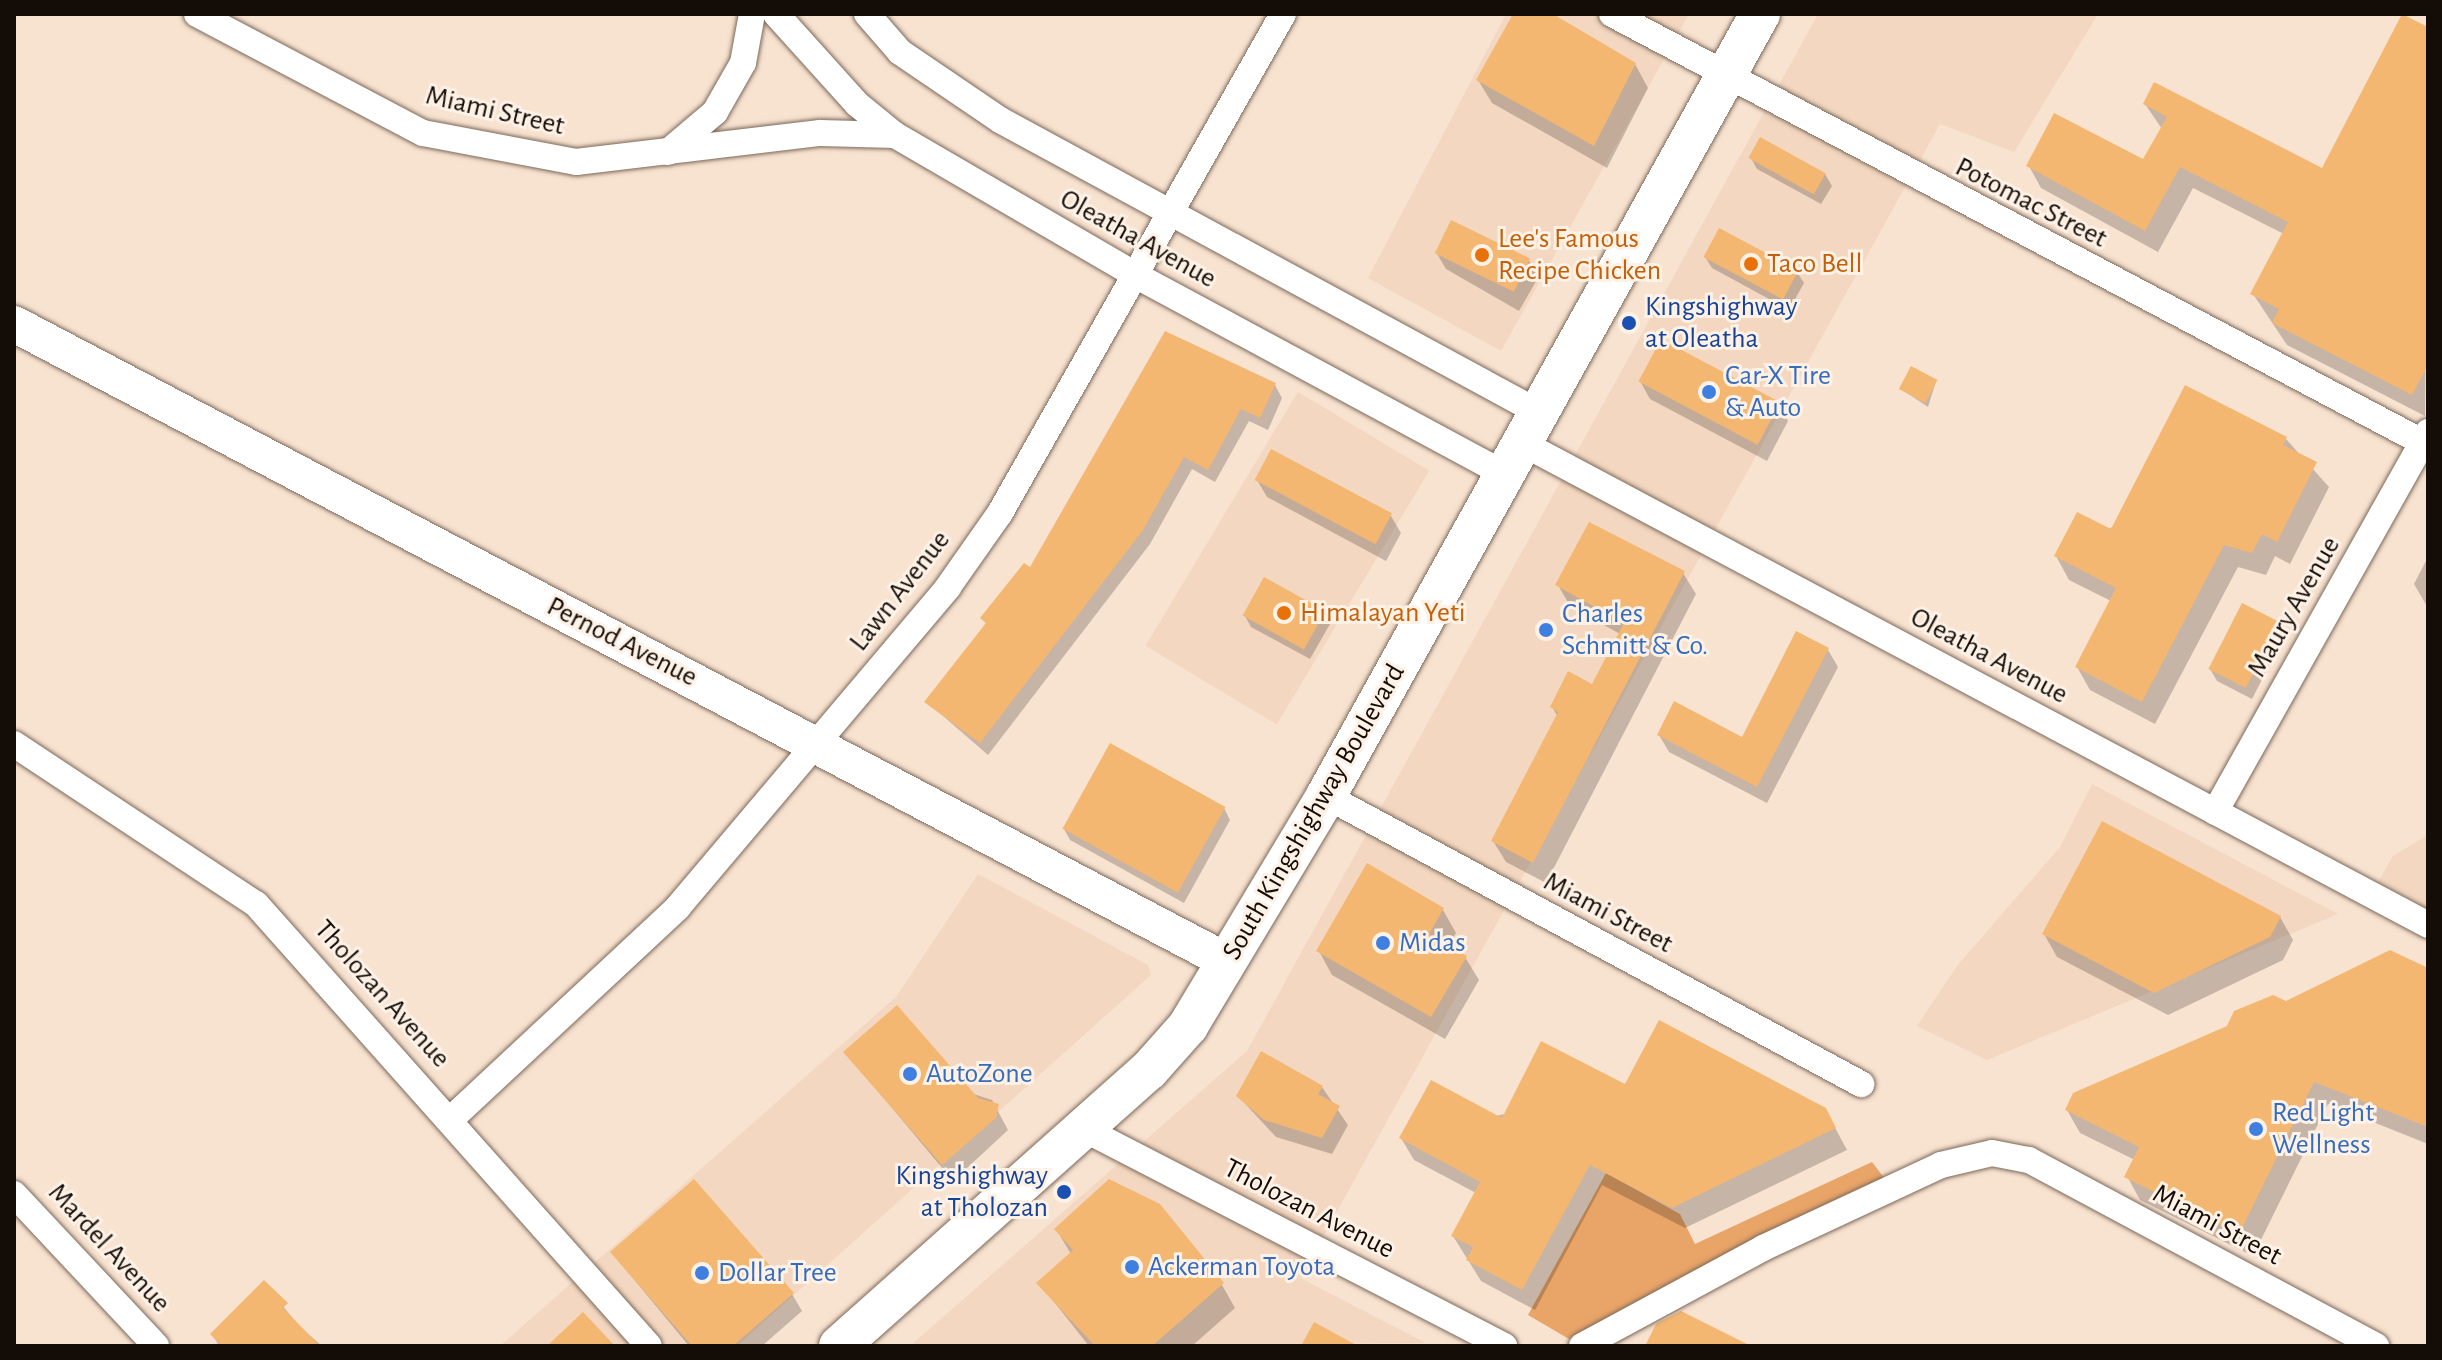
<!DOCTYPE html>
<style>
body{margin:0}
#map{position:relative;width:2442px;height:1360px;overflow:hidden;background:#f8e2d0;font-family:"Alegreya Sans",sans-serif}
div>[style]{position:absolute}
.built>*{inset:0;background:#f3d7c0;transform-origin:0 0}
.forest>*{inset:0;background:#e9a468}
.shadow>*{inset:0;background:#0003}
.building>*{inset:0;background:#f3b771;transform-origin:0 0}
.roads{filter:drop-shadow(0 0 2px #7c695a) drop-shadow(0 0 2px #7c695a)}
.street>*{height:26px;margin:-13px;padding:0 13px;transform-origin:13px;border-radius:13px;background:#fff}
.secondary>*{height:36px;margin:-18px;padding:0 18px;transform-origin:18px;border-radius:18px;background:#fff}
.primary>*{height:40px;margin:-20px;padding:0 20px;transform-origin:20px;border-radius:20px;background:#fff}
.dots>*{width:22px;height:22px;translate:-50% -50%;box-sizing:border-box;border:4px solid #fef1e6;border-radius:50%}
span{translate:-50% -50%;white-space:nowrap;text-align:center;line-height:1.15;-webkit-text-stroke:6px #fef1e6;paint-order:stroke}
.street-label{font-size:28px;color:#130c07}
.food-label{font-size:28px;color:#c56008}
.left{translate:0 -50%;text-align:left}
.transit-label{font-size:28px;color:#164399}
.right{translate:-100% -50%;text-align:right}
.shop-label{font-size:28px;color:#366cbe}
.frame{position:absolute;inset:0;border:16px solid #130c07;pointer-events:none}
</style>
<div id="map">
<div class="built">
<i style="clip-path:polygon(1506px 14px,1689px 14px,1501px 351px,1368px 278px)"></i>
<i style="clip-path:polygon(1818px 14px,2098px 14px,2014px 152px,1940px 124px,1300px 1278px,1426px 1343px,910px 1346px,1247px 1051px)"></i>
<i style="left:1298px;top:392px;width:153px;height:296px;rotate:31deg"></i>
<i style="clip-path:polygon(2092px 784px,2338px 914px,1987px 1060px,1917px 1026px,1957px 966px,2060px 847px)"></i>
<i style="clip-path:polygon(2428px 835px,2428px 909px,2378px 882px,2393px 856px)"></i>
<i style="clip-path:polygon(978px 874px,1148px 965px,1151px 975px,737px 1346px,500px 1346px,896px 997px)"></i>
</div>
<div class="forest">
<i style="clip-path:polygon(1872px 1162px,1888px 1183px,1569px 1339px,1528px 1315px,1606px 1173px,1680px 1214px,1695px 1244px)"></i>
</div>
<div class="shadow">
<i style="clip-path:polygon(1516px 14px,1548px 14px,1635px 64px,1648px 88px,1607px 168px,1492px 103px,1478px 80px)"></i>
<i style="clip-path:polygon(2428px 28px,2425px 416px,2287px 345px,2253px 294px,2284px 234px,2193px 188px,2158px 252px,2041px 188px,2029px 166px,2144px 162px,2162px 129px,2145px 104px,2323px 170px)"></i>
<i style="clip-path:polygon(1751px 158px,1825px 174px,1832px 186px,1821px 204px,1757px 169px)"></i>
<i style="clip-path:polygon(1436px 252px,1528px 259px,1539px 276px,1519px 311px,1446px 269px)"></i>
<i style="clip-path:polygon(1705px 257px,1797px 272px,1804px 283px,1789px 310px,1712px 268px)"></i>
<i style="clip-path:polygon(1166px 333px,1275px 385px,1282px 398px,1268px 430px,1249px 421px,1215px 482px,1192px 469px,1150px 544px,988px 755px,927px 702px,987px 625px,983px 619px,1030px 570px)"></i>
<i style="clip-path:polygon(1640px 381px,1778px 403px,1788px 421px,1767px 461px,1650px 399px)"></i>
<i style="clip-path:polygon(1936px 381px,1928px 407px,1901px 389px)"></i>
<i style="clip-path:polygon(2285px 438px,2329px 487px,2290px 564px,2275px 556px,2266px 575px,2238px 567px,2155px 724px,2090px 690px,2077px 667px,2111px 601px,2069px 580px,2056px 556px)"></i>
<i style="clip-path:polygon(1257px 480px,1391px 516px,1401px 533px,1386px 561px,1267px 497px)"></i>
<i style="clip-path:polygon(2428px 557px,2428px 608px,2414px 584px)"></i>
<i style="clip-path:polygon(1683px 573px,1696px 594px,1546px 883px,1506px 862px,1493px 841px,1558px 717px,1552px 707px,1593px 686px,1620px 634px,1570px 606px,1558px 585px)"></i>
<i style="clip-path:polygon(1323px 612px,1330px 624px,1310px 659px,1251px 627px,1245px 616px)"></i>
<i style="clip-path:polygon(2278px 624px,2285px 635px,2252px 699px,2217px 681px,2210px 669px)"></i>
<i style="clip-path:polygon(1828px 650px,1838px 667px,1767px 803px,1669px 752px,1659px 735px,1742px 739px)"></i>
<i style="clip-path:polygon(1224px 808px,1230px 820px,1184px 903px,1070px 840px,1064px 829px)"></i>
<i style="clip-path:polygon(1443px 910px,1456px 933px,1448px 947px,1465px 957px,1479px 980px,1445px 1039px,1332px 975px,1319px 951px)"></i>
<i style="clip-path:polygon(2280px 917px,2293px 940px,2283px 960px,2168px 1015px,2057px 957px,2044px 934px)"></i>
<i style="clip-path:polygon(2428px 970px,2428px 1144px,2328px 1104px,2253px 1256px,2140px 1200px,2127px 1176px,2135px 1160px,2080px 1133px,2067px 1110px,2286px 1003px)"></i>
<i style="clip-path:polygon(846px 1053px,992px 1100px,1008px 1130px,953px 1181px)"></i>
<i style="clip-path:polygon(1626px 1086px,1825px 1109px,1847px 1150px,1685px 1228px,1602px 1185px,1535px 1310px,1481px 1281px,1453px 1236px,1476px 1193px,1414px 1160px,1401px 1138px)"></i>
<i style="clip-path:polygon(1322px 1087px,1348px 1125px,1332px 1154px,1276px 1137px,1238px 1096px)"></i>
<i style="clip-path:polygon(1056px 1229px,1222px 1285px,1235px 1308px,1192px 1346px,1089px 1346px,1039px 1283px,1071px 1254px)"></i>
<i style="clip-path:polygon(612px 1253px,792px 1294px,802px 1311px,762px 1346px,689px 1346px)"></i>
<i style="clip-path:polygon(264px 1282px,298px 1325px,322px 1346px,219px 1346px,212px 1334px)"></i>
</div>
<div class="building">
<i style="clip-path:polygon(1513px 14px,1553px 14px,1636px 63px,1594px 146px,1476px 80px)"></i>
<i style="clip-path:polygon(2402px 14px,2428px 27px,2428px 365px,2412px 395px,2272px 323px,2279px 309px,2250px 294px,2288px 222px,2180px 167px,2145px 231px,2026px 166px,2054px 113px,2143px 159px,2167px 117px,2143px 104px,2154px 82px,2322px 168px)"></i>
<i style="left:1760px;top:137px;width:75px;height:24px;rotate:29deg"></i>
<i style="left:1451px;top:220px;width:88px;height:37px;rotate:26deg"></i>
<i style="left:1719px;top:228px;width:90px;height:33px;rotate:28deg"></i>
<i style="clip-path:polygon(1165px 331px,1276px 383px,1260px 418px,1241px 409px,1208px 470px,1184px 457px,1143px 530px,980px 743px,924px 702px,986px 623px,980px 618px,1024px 563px,1030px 567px)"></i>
<i style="left:1661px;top:339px;width:135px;height:48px;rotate:28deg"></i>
<i style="left:1911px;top:366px;width:30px;height:26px;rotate:28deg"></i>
<i style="clip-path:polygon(2185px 385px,2287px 437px,2283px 445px,2317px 462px,2277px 542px,2262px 534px,2252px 553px,2224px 545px,2142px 702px,2075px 667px,2116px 588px,2054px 556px,2077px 512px,2111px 529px)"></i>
<i style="left:1271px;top:449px;width:137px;height:35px;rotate:28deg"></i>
<i style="clip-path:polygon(1589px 522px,1685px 571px,1533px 863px,1491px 841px,1558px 712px,1550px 707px,1568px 671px,1592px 684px,1624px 623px,1555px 585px)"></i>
<i style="left:1264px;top:577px;width:70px;height:44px;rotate:29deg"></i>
<i style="left:2242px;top:603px;width:42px;height:74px;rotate:27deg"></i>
<i style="clip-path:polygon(1796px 631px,1829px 648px,1757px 787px,1657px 735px,1674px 701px,1742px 737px)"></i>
<i style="left:1110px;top:743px;width:132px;height:98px;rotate:29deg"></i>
<i style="clip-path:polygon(2102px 821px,2281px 916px,2270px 937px,2154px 993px,2042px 934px)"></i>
<i style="clip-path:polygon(1367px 863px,1444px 908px,1429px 934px,1467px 956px,1431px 1017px,1316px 951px)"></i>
<i style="clip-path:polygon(2390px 950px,2428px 968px,2428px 1127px,2314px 1082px,2239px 1234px,2124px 1177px,2139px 1147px,2065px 1110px,2073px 1093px,2227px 1026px,2234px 1011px,2273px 995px,2286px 1001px)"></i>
<i style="clip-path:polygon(897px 1005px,978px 1098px,999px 1104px,996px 1118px,942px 1165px,843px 1052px)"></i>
<i style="clip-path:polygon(1659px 1020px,1826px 1108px,1836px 1128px,1672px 1208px,1590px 1165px,1522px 1290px,1466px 1260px,1473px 1247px,1451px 1236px,1480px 1182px,1399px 1138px,1431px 1080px,1502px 1118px,1541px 1041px,1625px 1084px)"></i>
<i style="clip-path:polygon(1261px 1051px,1323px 1086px,1318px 1094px,1340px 1106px,1322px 1138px,1264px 1120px,1236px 1096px)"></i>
<i style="clip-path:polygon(694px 1179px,794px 1293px,733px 1346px,692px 1346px,610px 1252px)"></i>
<i style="clip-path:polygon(1109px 1179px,1160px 1204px,1224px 1283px,1152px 1346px,1095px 1346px,1036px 1283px,1073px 1250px,1054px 1229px)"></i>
<i style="clip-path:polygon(264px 1280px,288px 1303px,283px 1308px,320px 1346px,222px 1346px,210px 1334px)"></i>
<i style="clip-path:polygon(1681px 1311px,1751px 1346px,1645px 1346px,1656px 1324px)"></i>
<i style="clip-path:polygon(583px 1312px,615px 1346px,547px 1346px)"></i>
<i style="clip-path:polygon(1314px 1322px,1358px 1346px,1301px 1346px)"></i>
</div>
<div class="roads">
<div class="street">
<i style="left:197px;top:14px;width:255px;rotate:27.8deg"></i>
<i style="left:423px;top:133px;width:156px;rotate:10.7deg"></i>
<i style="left:576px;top:162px;width:246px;rotate:-6.8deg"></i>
<i style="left:820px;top:133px;width:75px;rotate:1.5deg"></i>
<i style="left:776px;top:14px;width:121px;rotate:48deg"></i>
<i style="left:857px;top:104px;width:49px;rotate:39.2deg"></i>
<i style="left:895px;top:135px;width:280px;rotate:30.2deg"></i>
<i style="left:1137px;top:276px;width:417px;rotate:28.3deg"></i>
<i style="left:867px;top:14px;width:50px;rotate:49deg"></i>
<i style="left:900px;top:52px;width:121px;rotate:34.2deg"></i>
<i style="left:1000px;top:120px;width:612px;rotate:28.49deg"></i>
<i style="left:1612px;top:14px;width:916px;rotate:27.85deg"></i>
<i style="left:668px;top:152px;width:62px;rotate:-40.4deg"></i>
<i style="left:715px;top:112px;width:56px;rotate:-60.3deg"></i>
<i style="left:743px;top:63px;width:50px;rotate:-79.6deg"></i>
<i style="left:1522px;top:443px;width:1026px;rotate:28.01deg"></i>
<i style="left:14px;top:744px;width:290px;rotate:33.5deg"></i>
<i style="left:256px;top:904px;width:591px;rotate:48.36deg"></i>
<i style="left:1326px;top:796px;width:608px;rotate:28.29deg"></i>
<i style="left:2215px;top:812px;width:436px;rotate:-60.7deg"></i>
<i style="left:451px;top:1119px;width:311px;rotate:-43deg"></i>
<i style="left:678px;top:907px;width:419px;rotate:-49.8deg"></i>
<i style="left:948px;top:587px;width:90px;rotate:-54.9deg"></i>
<i style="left:1000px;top:513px;width:574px;rotate:-60.44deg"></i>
<i style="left:1084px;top:1129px;width:473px;rotate:27.3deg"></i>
<i style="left:14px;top:1194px;width:208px;rotate:46.9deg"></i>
<i style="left:1582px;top:1346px;width:206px;rotate:-28.4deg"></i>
<i style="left:1763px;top:1248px;width:196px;rotate:-25deg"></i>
<i style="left:1941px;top:1165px;width:52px;rotate:-13.2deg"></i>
<i style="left:1992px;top:1153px;width:38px;rotate:11deg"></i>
<i style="left:2029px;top:1160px;width:394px;rotate:28.2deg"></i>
</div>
<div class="secondary">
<i style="left:14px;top:324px;width:1371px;rotate:27.72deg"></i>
</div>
<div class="primary">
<i style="left:839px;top:1346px;width:415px;rotate:-41.7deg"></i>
<i style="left:1149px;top:1070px;width:59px;rotate:-48.4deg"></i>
<i style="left:1188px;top:1026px;width:268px;rotate:-59deg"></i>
<i style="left:1326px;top:796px;width:894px;rotate:-60.97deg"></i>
</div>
</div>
<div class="dots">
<i style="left:1482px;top:255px;background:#e8710a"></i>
<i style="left:1751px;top:264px;background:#e8710a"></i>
<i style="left:1629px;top:323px;background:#1a4fb4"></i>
<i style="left:1709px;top:392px;background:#3f7fe0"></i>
<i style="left:1284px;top:613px;background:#e8710a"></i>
<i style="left:1546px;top:630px;background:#3f7fe0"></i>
<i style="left:1383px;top:943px;background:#3f7fe0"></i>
<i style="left:910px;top:1074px;background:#3f7fe0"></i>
<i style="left:2256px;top:1129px;background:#3f7fe0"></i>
<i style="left:1064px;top:1192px;background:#1a4fb4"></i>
<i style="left:1132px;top:1267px;background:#3f7fe0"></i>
<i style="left:702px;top:1273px;background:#3f7fe0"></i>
</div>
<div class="street-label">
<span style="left:495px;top:111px;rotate:13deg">Miami Street</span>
<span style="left:2031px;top:203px;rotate:27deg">Potomac Street</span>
<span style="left:1138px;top:239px;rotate:29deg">Oleatha Avenue</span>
<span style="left:900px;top:591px;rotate:-52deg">Lawn Avenue</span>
<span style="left:2294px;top:607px;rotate:-60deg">Maury Avenue</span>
<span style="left:622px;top:642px;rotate:27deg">Pernod Avenue</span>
<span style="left:1989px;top:656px;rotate:28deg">Oleatha Avenue</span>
<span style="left:1314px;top:812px;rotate:-60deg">South Kingshighway Boulevard</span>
<span style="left:1608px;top:913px;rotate:28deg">Miami Street</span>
<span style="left:382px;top:994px;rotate:48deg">Tholozan Avenue</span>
<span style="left:1309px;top:1209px;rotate:27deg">Tholozan Avenue</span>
<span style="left:2217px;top:1225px;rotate:28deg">Miami Street</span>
<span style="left:109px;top:1248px;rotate:47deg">Mardel Avenue</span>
</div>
<div class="food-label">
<span class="left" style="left:1498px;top:255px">Lee's Famous<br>Recipe Chicken</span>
<span class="left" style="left:1767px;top:264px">Taco Bell</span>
<span class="left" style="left:1300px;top:613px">Himalayan Yeti</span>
</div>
<div class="transit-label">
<span class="left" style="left:1645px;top:323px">Kingshighway<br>at Oleatha</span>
<span class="right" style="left:1048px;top:1192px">Kingshighway<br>at Tholozan</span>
</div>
<div class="shop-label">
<span class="left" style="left:1725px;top:392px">Car-X Tire<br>&amp; Auto</span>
<span class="left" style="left:1562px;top:630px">Charles<br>Schmitt &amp; Co.</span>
<span class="left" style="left:1399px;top:943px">Midas</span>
<span class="left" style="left:926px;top:1074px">AutoZone</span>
<span class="left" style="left:2272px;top:1129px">Red Light<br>Wellness</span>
<span class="left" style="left:1148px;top:1267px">Ackerman Toyota</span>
<span class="left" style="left:718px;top:1273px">Dollar Tree</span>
</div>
<div class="frame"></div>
</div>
